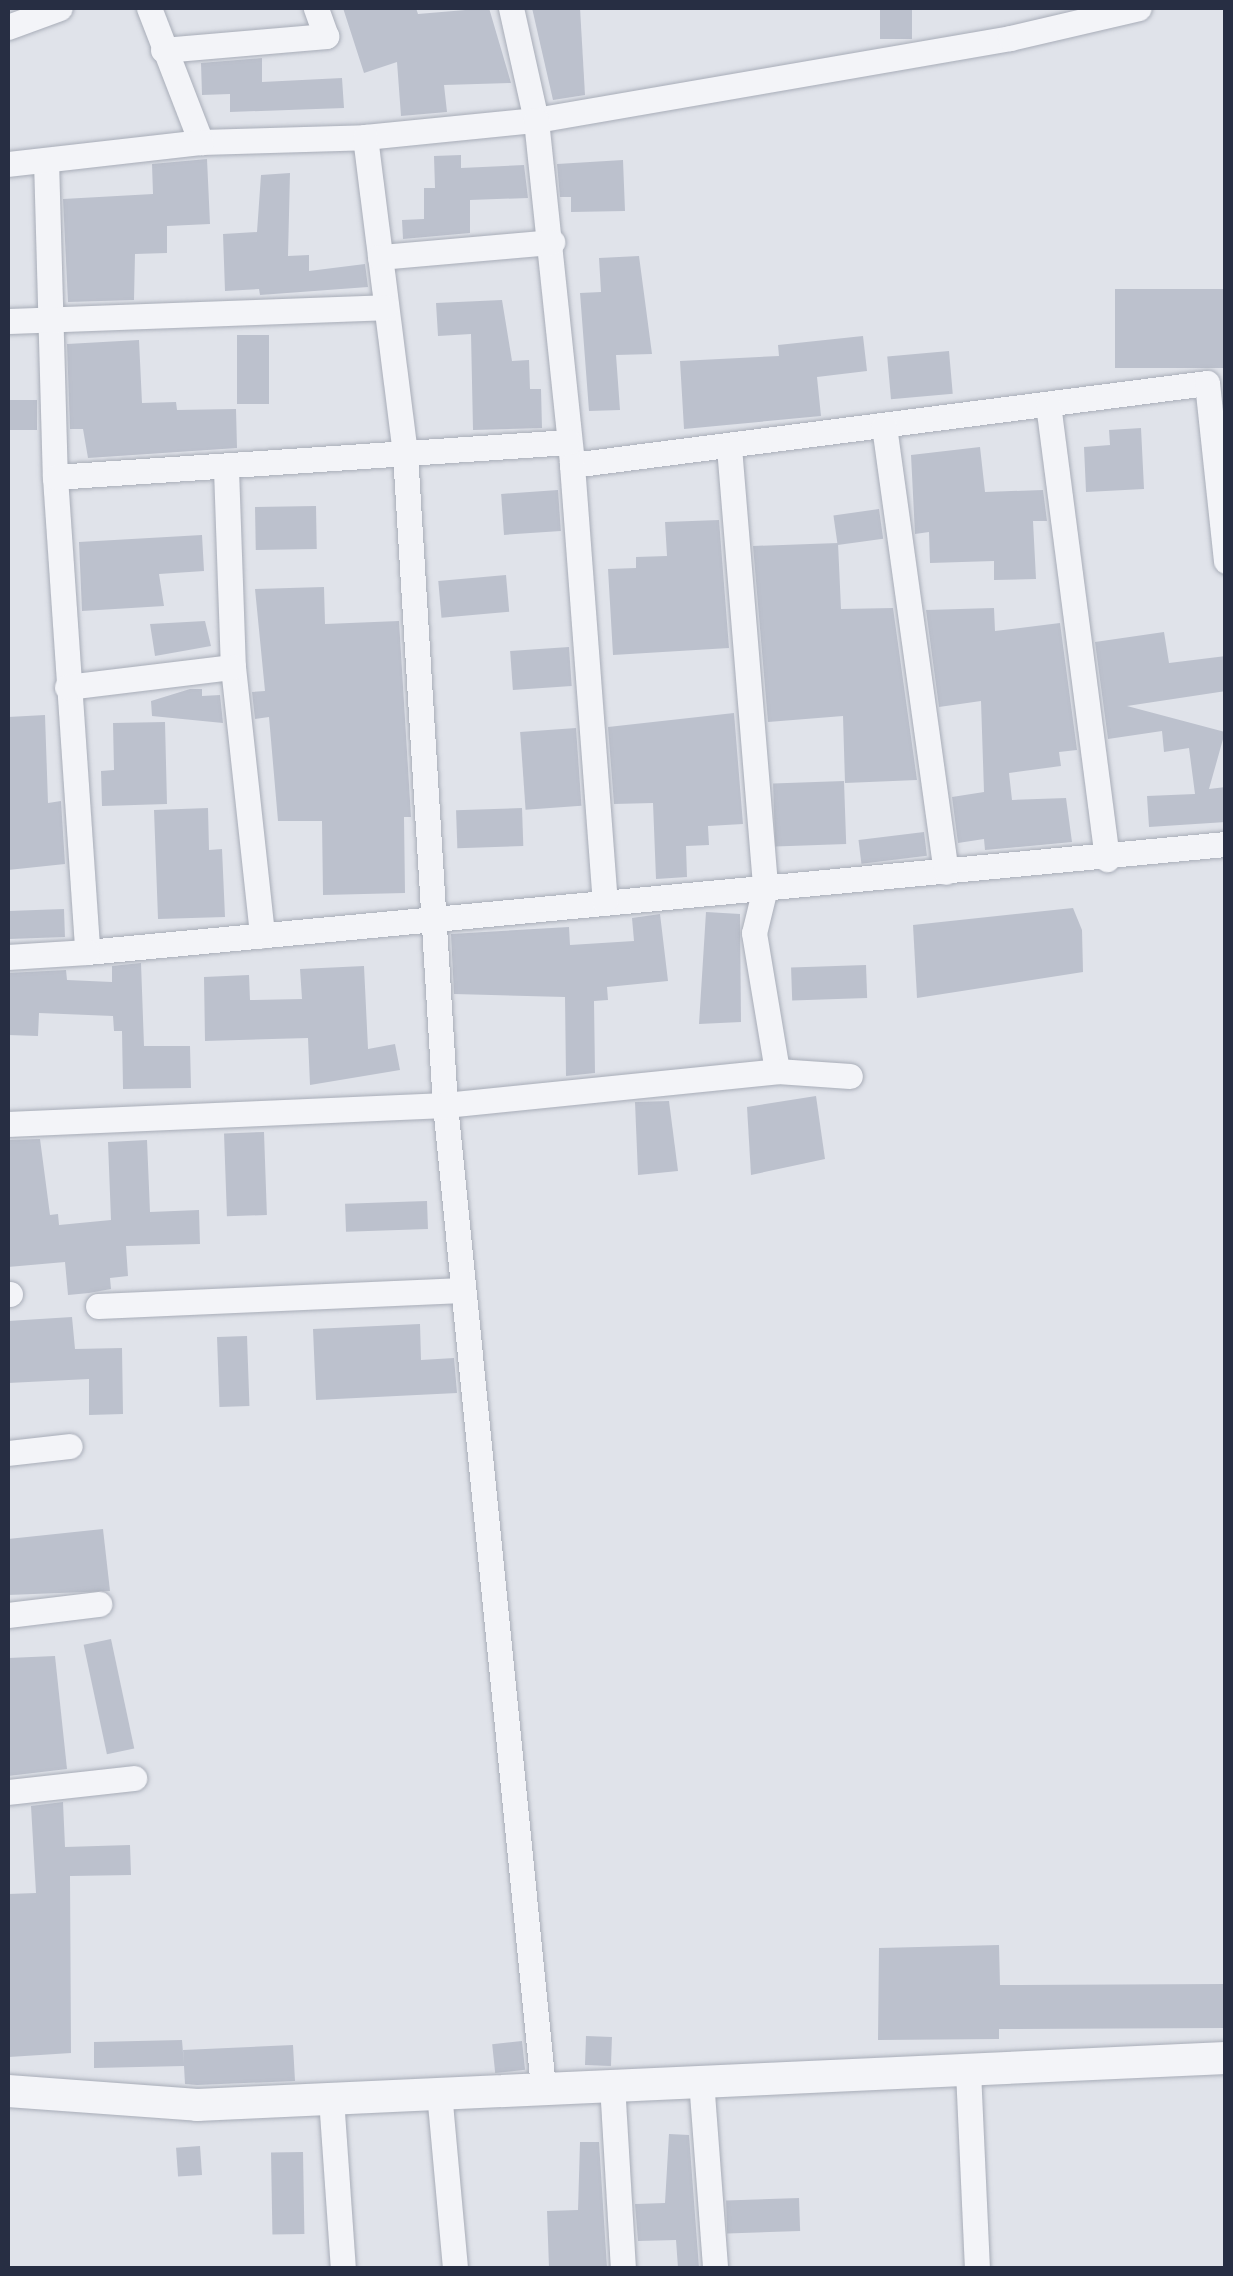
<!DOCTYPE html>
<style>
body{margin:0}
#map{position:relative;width:1233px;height:2276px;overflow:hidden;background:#e0e3ea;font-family:"DejaVu Sans",sans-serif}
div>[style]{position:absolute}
.building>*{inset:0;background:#bcc1cd;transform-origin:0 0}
.roads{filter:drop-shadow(0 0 2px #a8adb8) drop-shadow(0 0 2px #a8adb8)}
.minor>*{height:25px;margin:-12.5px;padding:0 12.5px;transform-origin:12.5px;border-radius:12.5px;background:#f3f4f8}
.tertiary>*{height:32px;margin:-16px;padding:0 16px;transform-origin:16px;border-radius:16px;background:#f3f4f8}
span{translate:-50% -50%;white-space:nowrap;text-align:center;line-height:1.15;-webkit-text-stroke:8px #eff2f7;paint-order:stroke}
.frame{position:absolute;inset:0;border:10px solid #272e43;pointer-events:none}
</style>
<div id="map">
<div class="building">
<i style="clip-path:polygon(343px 8px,416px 8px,418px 14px,489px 8px,511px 83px,444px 85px,447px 112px,401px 116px,397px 62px,364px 73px)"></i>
<i style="clip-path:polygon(532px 8px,580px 8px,585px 95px,553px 100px)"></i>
<i style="left:880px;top:8px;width:32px;height:31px"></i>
<i style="clip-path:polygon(262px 58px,262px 82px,342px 78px,344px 108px,230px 112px,230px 94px,202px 95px,201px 63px)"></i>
<i style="clip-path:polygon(461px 155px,461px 168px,524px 165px,528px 198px,470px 200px,470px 233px,403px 239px,402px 220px,424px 219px,424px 188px,435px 188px,434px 156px)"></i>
<i style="clip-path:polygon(207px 159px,210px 224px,167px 226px,167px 253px,135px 254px,134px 300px,68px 302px,63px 199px,153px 194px,152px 164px)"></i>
<i style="clip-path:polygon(623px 160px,625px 211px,571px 212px,571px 197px,560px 197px,557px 164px)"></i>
<i style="clip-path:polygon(290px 173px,288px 256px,309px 255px,309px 271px,365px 264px,368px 287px,260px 295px,259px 289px,225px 291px,223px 234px,257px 232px,261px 175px)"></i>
<i style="clip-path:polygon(639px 256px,652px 354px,616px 355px,620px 410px,589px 411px,580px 293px,601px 292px,599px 258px)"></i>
<i style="left:1226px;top:289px;width:79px;height:111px;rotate:90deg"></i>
<i style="clip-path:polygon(502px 300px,512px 361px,529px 360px,530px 389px,541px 389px,542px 428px,473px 430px,471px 334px,438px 336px,436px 303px)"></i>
<i style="left:237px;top:335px;width:32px;height:69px"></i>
<i style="clip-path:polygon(863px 336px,867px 371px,817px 377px,821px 416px,684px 429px,680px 361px,779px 356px,778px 345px)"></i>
<i style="clip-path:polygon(139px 340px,142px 403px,176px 402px,177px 410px,236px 409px,237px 448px,88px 458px,83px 429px,70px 429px,67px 344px)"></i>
<i style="left:949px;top:351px;width:43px;height:62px;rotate:85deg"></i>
<i style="left:37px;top:400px;width:30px;height:29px;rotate:90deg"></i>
<i style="clip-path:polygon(1141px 428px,1144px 489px,1086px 492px,1084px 447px,1110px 445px,1109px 430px)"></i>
<i style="clip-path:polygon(980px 447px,985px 492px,1043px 490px,1047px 521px,1033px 521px,1036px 579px,994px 580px,994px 561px,930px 563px,929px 532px,915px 534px,911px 455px)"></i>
<i style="left:558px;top:490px;width:41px;height:57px;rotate:86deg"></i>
<i style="left:316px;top:506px;width:43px;height:61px;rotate:89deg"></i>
<i style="left:879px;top:509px;width:30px;height:46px;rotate:82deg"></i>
<i style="clip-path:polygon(719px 520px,729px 648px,613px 655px,608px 569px,636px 568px,636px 557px,667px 556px,665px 522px)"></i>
<i style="clip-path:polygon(202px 535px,204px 571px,159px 574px,164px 606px,82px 611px,79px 542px)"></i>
<i style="clip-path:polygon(838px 543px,841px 609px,893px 608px,917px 780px,845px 783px,843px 716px,768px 722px,753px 546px)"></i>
<i style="left:506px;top:575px;width:37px;height:68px;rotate:85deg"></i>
<i style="clip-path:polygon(324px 587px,325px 624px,399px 621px,411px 817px,404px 817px,405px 893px,323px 895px,322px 821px,278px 821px,269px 717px,255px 719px,252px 692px,265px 691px,255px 589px)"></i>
<i style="clip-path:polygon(994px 608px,995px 631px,1060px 623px,1077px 750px,1059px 752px,1061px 766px,1009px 773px,1012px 800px,1066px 798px,1072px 842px,985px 850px,984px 839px,958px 843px,952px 797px,984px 792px,981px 701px,939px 707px,926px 610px)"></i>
<i style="clip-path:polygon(205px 621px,211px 646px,155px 656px,150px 624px)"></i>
<i style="clip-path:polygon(1164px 632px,1169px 663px,1226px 656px,1226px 691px,1127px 706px,1225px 732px,1209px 789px,1226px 787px,1226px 822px,1149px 827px,1147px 796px,1195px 794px,1189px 748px,1164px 752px,1162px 731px,1108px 739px,1095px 642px)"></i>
<i style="left:569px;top:647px;width:39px;height:59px;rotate:86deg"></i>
<i style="clip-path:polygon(190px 689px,202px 689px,202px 696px,220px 695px,223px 723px,152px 716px,151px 701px)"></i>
<i style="clip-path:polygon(734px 713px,743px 824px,708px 826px,709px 845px,686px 846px,687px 877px,656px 879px,653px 803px,614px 804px,608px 727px)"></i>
<i style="clip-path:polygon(45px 715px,48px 803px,61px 801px,65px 864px,8px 870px,8px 717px)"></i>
<i style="clip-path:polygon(165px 722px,167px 804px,102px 806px,101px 771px,114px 770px,113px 723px)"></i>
<i style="left:576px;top:728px;width:78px;height:56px;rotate:86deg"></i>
<i style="left:844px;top:781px;width:63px;height:71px;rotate:88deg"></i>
<i style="clip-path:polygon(208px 808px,209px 850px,222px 849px,225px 917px,158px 919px,154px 810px)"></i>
<i style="left:522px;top:808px;width:38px;height:66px;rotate:88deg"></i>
<i style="left:924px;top:832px;width:24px;height:66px;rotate:83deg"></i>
<i style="clip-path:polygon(1073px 908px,1082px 930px,1083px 972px,917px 998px,913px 925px)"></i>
<i style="left:64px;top:909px;width:28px;height:56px;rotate:88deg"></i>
<i style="clip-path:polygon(706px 912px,740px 914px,741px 1022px,699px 1024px)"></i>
<i style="clip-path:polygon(660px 914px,668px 981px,607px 987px,608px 1000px,594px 1001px,595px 1073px,566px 1076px,565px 997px,454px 994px,451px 934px,569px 927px,570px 945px,634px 941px,632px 918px)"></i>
<i style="clip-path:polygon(141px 963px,144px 1046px,190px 1046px,191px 1088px,123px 1089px,122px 1031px,114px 1031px,113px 1016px,39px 1013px,38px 1036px,8px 1035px,8px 973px,66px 970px,67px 980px,112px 982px,112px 966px)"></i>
<i style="left:866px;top:965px;width:33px;height:75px;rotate:88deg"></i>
<i style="clip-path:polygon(364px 966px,368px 1049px,395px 1044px,400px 1070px,310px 1085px,308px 1038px,205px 1041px,204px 977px,249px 975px,250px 1000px,302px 999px,300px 969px)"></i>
<i style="clip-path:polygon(816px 1096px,825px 1159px,751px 1175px,747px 1107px)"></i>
<i style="clip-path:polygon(669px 1101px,678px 1171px,638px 1175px,635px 1102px)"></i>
<i style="left:264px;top:1132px;width:83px;height:40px;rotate:88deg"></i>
<i style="clip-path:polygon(40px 1139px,50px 1215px,58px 1214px,59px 1225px,111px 1220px,108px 1142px,147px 1140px,150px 1212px,199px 1210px,200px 1244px,126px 1246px,128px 1276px,110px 1278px,111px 1289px,89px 1293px,68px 1295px,65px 1262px,8px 1267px,8px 1140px)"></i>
<i style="left:427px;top:1201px;width:28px;height:82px;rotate:88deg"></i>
<i style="clip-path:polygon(72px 1317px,75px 1349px,122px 1348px,123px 1414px,89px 1415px,89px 1379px,8px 1383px,8px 1321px)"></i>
<i style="clip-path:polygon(420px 1324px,421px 1360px,454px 1358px,457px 1393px,316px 1400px,313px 1329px)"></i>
<i style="left:247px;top:1336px;width:70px;height:30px;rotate:88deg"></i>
<i style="clip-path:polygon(103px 1529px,110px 1591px,8px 1595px,8px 1539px)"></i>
<i style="left:111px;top:1639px;width:112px;height:28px;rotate:78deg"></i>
<i style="clip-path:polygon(55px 1656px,67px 1769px,8px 1776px,8px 1658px)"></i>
<i style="clip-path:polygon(63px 1802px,65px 1847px,130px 1845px,131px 1875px,70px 1876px,71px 2053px,9px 2057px,8px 1894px,36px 1893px,31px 1806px)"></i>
<i style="clip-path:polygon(999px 1945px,1000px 1985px,1226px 1984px,1226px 2028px,999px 2029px,999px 2039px,878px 2040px,879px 1948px)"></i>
<i style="left:586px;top:2036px;width:26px;height:29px;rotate:2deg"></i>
<i style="clip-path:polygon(182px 2040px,184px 2065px,183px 2050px,293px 2045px,295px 2081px,197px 2085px,185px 2084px,184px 2066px,94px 2068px,94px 2042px)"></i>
<i style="left:522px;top:2041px;width:29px;height:30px;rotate:84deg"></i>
<i style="clip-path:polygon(669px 2134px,689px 2135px,699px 2268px,678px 2268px,676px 2240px,638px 2241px,635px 2204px,665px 2203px)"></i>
<i style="clip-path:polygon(580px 2142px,599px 2142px,607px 2268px,549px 2268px,547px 2211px,578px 2210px)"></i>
<i style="left:200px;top:2146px;width:29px;height:24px;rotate:86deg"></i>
<i style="left:303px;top:2152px;width:82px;height:32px;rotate:89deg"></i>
<i style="left:799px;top:2198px;width:33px;height:73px;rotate:88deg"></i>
</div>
<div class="roads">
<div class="minor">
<i style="left:149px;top:8px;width:144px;rotate:68.8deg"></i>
<i style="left:201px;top:142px;width:164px;rotate:-1.7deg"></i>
<i style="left:365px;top:137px;width:172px;rotate:-5.7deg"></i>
<i style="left:536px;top:120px;width:481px;rotate:-9.8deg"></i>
<i style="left:1010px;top:38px;width:132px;rotate:-13.1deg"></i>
<i style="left:511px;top:8px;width:115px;rotate:77.4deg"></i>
<i style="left:536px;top:120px;width:347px;rotate:84deg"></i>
<i style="left:572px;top:465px;width:640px;rotate:-7.36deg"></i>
<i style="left:1207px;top:383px;width:179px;rotate:83.9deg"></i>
<i style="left:8px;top:27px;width:55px;rotate:-20.1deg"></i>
<i style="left:163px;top:50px;width:164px;rotate:-4.9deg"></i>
<i style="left:326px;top:36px;width:30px;rotate:-110deg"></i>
<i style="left:365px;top:137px;width:319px;rotate:82.8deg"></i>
<i style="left:405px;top:453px;width:653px;rotate:86.49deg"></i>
<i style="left:445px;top:1105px;width:987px;rotate:84.3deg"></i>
<i style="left:46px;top:160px;width:317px;rotate:88.4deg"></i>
<i style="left:55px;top:477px;width:476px;rotate:86.1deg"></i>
<i style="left:87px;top:952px;width:1144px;rotate:-5.42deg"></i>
<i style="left:8px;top:164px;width:194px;rotate:-6.5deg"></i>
<i style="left:380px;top:257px;width:173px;rotate:-5deg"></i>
<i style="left:8px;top:321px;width:378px;rotate:-2.1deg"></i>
<i style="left:1048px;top:404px;width:459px;rotate:82.6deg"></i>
<i style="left:884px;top:426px;width:450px;rotate:82.1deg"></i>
<i style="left:729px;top:447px;width:442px;rotate:85.3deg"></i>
<i style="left:765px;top:888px;width:46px;rotate:103.7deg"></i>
<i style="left:754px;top:933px;width:140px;rotate:80.5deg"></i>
<i style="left:572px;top:465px;width:438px;rotate:85.7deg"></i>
<i style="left:226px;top:469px;width:198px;rotate:88deg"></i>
<i style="left:233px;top:667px;width:270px;rotate:83.8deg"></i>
<i style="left:55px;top:477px;width:515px;rotate:-3.9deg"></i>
<i style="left:67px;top:687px;width:167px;rotate:-6.9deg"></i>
<i style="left:8px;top:957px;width:79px;rotate:-3.6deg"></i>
<i style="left:8px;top:1124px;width:437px;rotate:-2.5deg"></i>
<i style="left:445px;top:1105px;width:334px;rotate:-5.8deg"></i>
<i style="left:777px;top:1071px;width:73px;rotate:3.9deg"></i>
<i style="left:8px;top:1294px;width:2px"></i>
<i style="left:98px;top:1306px;width:365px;rotate:-2.5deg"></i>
<i style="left:8px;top:1453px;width:62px;rotate:-6.4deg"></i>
<i style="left:8px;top:1615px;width:92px;rotate:-6.9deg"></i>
<i style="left:8px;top:1792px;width:127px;rotate:-6.3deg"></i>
<i style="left:968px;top:2071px;width:197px;rotate:87.4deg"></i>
<i style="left:701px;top:2080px;width:189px;rotate:85.7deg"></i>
<i style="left:612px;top:2084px;width:184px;rotate:86.6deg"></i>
<i style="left:439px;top:2092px;width:177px;rotate:84.8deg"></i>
<i style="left:331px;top:2098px;width:170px;rotate:86deg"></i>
</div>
<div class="tertiary">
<i style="left:8px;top:2091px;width:190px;rotate:4.2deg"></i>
<i style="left:197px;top:2105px;width:1030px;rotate:-2.62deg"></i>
</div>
</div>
<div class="frame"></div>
</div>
